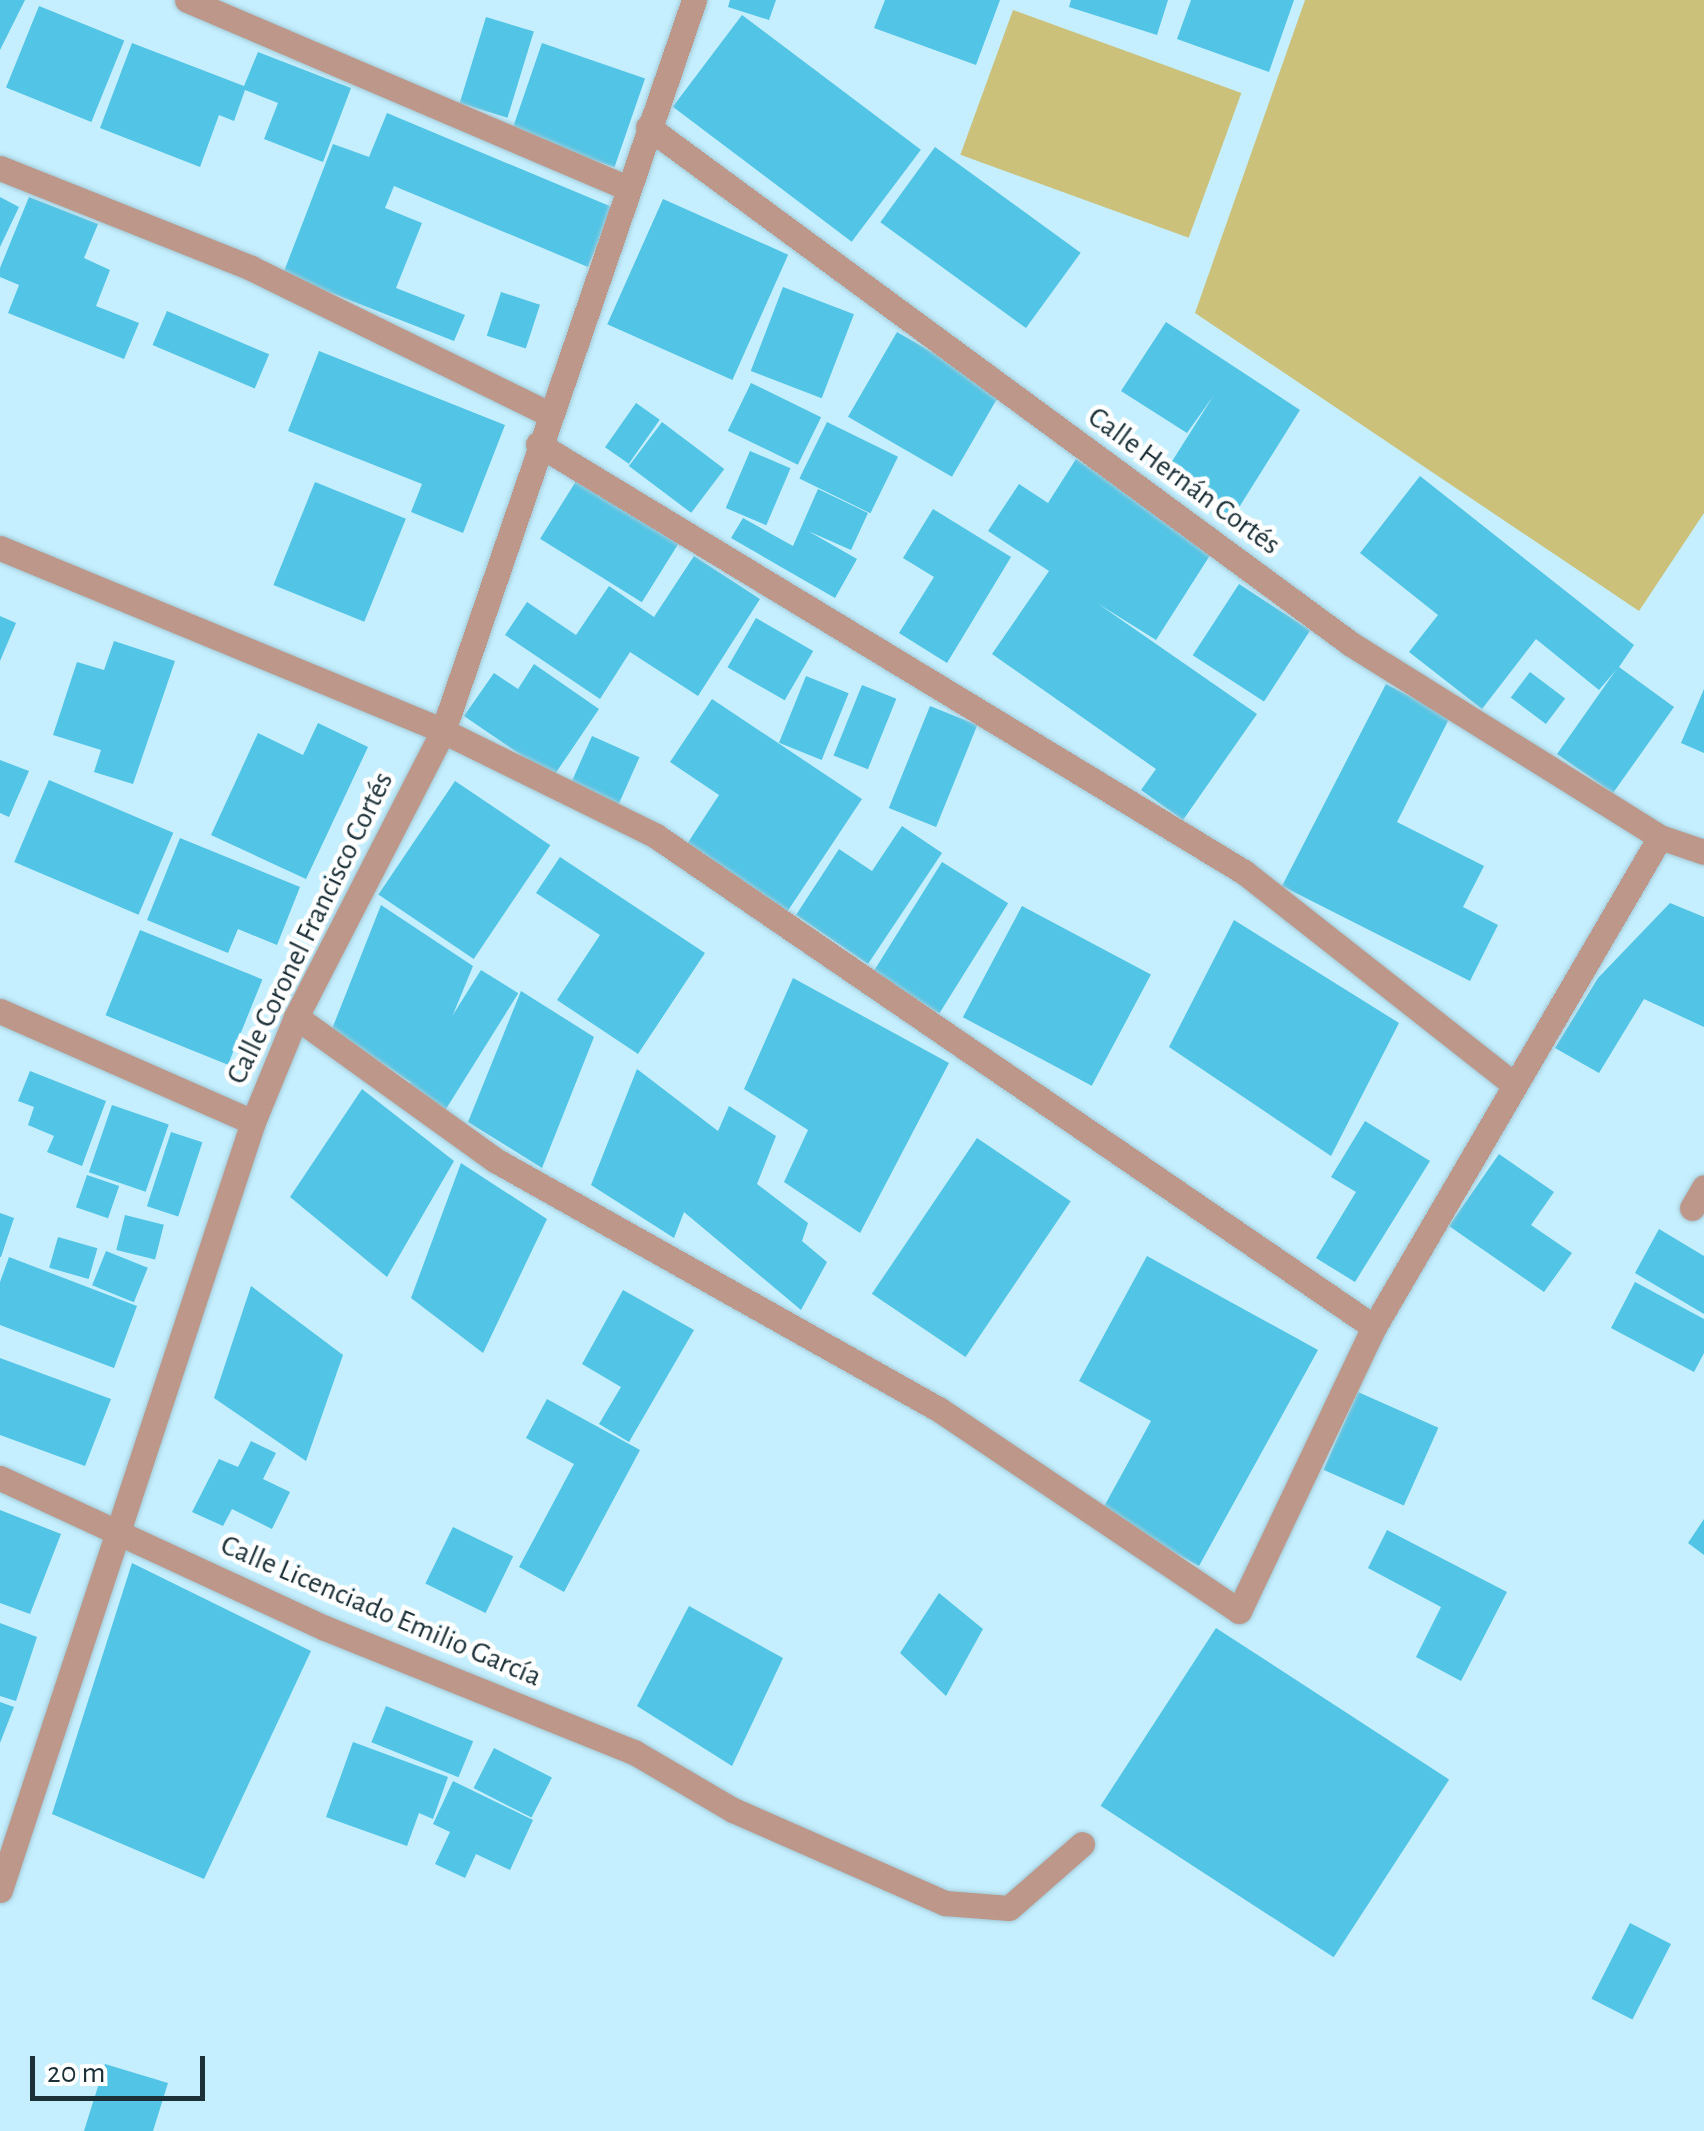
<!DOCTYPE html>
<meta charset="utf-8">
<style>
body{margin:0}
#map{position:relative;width:1704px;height:2131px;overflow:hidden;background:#c5effe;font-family:"Alegreya Sans",sans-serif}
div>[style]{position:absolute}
.green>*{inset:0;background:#cbc17b;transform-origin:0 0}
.building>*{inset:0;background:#52c4e5;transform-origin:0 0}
.roads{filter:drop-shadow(0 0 2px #a3c9d6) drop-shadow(0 0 2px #a3c9d6)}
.minor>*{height:25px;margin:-12.5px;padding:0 12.5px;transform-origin:12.5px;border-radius:12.5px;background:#bd9789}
span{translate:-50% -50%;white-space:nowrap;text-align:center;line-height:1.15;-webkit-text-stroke:9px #fff;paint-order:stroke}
.street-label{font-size:30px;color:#1b3037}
.scale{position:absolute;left:30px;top:2056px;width:175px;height:45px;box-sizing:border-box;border:5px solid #1b3037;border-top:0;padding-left:12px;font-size:30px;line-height:35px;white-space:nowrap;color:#1b3037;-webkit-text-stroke:8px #fff;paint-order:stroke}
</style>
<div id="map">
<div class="green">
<i style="clip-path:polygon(1305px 0,1704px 0,1704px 513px,1639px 611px,1195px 313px)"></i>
<i style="left:1013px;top:10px;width:243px;height:154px;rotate:20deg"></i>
</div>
<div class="building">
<i style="clip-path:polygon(0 0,25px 0,0 50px)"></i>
<i style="clip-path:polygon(730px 0,776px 0,769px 20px,728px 7px)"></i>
<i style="clip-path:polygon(885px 0,1000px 0,976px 65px,874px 28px)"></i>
<i style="clip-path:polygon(1071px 0,1168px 0,1157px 35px,1069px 7px)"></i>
<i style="clip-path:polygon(1191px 0,1294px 0,1269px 72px,1177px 39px)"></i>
<i style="left:39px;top:6px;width:92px;height:88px;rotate:22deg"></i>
<i style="left:742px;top:15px;width:224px;height:115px;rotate:37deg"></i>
<i style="left:486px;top:17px;width:50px;height:90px;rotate:17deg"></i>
<i style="clip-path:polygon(132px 43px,244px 86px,258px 52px,351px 88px,323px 162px,264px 139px,278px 103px,245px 90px,234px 121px,219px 115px,200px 167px,100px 128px)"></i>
<i style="left:542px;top:43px;width:109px;height:94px;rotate:19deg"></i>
<i style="clip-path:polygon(387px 113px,612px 207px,588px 267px,394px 186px,385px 208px,422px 223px,396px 288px,465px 315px,454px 341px,283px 274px,333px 144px,369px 157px)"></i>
<i style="left:935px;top:147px;width:180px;height:93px;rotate:36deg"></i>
<i style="clip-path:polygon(0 197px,19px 207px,0 247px)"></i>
<i style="clip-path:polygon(29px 197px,98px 224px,84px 258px,110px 270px,96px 306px,139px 323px,124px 359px,8px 313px,19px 285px,0 277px,0 268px)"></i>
<i style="left:663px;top:199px;width:137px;height:137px;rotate:24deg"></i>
<i style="left:783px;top:287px;width:76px;height:90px;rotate:21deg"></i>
<i style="left:501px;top:292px;width:41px;height:46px;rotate:18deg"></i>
<i style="left:167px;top:311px;width:111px;height:37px;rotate:23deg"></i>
<i style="clip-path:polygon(1166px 322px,1300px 410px,1233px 517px,1164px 474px,1214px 395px,1187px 433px,1121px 391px)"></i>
<i style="left:897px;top:332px;width:120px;height:98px;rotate:30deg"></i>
<i style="clip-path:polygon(319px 351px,505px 425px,463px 533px,411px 512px,422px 484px,288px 431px)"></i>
<i style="left:751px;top:383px;width:78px;height:53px;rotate:26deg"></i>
<i style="left:636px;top:403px;width:29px;height:54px;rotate:35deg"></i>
<i style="left:662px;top:422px;width:78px;height:55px;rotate:37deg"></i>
<i style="left:827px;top:422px;width:79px;height:63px;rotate:26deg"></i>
<i style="left:750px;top:451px;width:44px;height:62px;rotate:23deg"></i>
<i style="clip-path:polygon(1076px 459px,1214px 549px,1156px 640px,1097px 603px,1257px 714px,1183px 820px,1141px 790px,1156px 769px,992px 654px,1049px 571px,988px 531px,1019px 484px,1048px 503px)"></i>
<i style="left:583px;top:470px;width:120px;height:81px;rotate:32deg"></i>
<i style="clip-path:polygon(1420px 476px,1634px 645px,1619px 667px,1674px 707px,1613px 793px,1557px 754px,1616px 670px,1599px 690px,1536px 639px,1482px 709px,1409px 652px,1438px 615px,1360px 553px)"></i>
<i style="left:315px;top:482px;width:98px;height:111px;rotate:22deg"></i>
<i style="clip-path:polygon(818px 489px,868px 513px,851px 550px,808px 531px,857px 559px,835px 598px,731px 538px,743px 518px,793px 546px)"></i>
<i style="clip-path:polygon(933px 509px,1011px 557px,947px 663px,899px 633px,934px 577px,903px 558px)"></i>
<i style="clip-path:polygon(694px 556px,760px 599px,698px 696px,630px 652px,600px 699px,505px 635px,527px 602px,576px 635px,609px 586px,654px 617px)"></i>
<i style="left:1239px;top:584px;width:85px;height:85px;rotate:33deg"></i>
<i style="clip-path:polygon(0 616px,16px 623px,0 661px)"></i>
<i style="left:756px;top:618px;width:66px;height:57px;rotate:30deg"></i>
<i style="clip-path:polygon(114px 641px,175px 661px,133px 784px,94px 772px,101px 750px,53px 735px,77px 662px,104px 670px)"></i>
<i style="clip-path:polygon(534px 664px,599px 709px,553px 777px,464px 716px,494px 673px,518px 689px)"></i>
<i style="left:1530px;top:672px;width:44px;height:32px;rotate:37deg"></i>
<i style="left:806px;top:676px;width:46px;height:72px;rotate:22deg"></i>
<i style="clip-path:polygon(1386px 684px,1450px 717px,1397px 822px,1484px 866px,1463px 907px,1498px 925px,1470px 981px,1282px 886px)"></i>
<i style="left:862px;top:685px;width:37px;height:76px;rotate:22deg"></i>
<i style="clip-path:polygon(1704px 689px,1704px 753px,1681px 743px)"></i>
<i style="clip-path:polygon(712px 699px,862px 799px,787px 912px,687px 844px,719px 795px,670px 762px)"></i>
<i style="left:930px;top:706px;width:51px;height:110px;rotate:22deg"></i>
<i style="clip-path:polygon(318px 723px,368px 747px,306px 879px,211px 835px,258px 733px,303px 755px)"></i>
<i style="left:592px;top:736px;width:52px;height:55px;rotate:24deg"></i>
<i style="clip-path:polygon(0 760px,29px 771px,9px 817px,0 813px)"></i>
<i style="left:49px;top:780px;width:135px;height:89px;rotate:23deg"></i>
<i style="left:455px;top:781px;width:115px;height:137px;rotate:34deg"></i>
<i style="clip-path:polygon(902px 826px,942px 853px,868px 964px,796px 915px,839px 849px,872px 871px)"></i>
<i style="clip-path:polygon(180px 838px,300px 887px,277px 945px,238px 929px,228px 953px,147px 920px)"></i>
<i style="clip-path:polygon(560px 857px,705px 953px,638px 1054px,557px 1000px,600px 935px,536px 893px)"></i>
<i style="left:942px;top:862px;width:78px;height:130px;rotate:32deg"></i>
<i style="clip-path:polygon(1670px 903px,1704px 917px,1704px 1027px,1644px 999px,1599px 1073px,1555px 1048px,1598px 978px)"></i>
<i style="clip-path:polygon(381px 905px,473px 966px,422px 1090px,332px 1029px)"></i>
<i style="left:1022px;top:906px;width:146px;height:126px;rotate:28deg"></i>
<i style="clip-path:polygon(1234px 920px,1399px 1023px,1331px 1156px,1169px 1047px)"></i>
<i style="left:140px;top:930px;width:132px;height:92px;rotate:22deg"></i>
<i style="left:481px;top:970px;width:44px;height:138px;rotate:32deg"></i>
<i style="clip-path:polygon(793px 978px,949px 1063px,860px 1233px,784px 1182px,808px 1130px,744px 1089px)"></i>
<i style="clip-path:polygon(521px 991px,594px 1037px,542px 1168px,468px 1122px)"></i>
<i style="clip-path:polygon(637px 1069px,718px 1131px,729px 1106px,776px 1136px,757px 1184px,808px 1223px,802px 1241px,827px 1262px,801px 1310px,684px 1212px,674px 1238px,591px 1185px)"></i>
<i style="clip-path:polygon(30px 1071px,106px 1101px,82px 1166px,47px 1152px,54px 1136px,28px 1125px,34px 1107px,18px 1101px)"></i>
<i style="clip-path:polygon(362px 1089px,454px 1161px,387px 1277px,290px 1197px)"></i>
<i style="left:112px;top:1105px;width:60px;height:71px;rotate:19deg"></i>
<i style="clip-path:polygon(1365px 1121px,1430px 1161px,1355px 1282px,1316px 1258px,1356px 1192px,1331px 1177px)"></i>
<i style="left:171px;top:1132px;width:33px;height:78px;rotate:18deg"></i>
<i style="left:977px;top:1138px;width:113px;height:188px;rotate:34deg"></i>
<i style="clip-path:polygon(1499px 1154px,1554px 1192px,1531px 1225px,1572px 1253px,1544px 1292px,1449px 1226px)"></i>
<i style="clip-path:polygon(461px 1163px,547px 1219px,483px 1353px,411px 1298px)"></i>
<i style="left:87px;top:1175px;width:34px;height:34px;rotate:19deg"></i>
<i style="clip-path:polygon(0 1213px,14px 1218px,1px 1257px,0 1257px)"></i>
<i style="left:125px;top:1215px;width:40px;height:36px;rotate:14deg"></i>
<i style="clip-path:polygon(1659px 1229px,1704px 1256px,1704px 1314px,1635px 1273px)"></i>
<i style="left:58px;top:1237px;width:41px;height:32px;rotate:16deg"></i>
<i style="left:106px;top:1251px;width:45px;height:37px;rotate:22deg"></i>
<i style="clip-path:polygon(1147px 1256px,1318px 1350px,1199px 1566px,1101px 1512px,1151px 1421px,1079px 1381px)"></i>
<i style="clip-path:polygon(9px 1257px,137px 1306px,114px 1368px,0 1325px,0 1282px)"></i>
<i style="clip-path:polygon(1635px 1282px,1704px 1319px,1704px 1353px,1694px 1372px,1611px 1328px)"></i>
<i style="clip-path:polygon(251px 1286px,343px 1355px,306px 1461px,214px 1398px)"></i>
<i style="clip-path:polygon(623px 1290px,694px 1330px,629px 1442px,599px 1424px,621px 1387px,582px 1364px)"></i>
<i style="clip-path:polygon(0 1358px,111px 1399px,85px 1466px,0 1435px)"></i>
<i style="left:1358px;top:1392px;width:88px;height:85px;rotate:24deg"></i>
<i style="clip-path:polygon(547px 1399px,640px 1450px,564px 1592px,519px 1567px,574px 1464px,526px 1438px)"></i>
<i style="clip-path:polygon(251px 1441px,276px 1453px,263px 1479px,290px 1492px,272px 1529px,232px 1509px,223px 1526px,192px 1512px,219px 1459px,238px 1467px)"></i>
<i style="clip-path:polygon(0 1510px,61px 1534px,30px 1614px,0 1603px)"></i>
<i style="clip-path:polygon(1704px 1519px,1704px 1555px,1688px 1543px)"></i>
<i style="left:453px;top:1527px;width:67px;height:63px;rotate:26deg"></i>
<i style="clip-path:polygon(1387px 1530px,1507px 1592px,1461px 1681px,1416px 1657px,1441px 1607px,1368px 1568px)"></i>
<i style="clip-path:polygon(132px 1563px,311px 1651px,204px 1879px,52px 1814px)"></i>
<i style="clip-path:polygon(939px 1593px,983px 1629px,946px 1696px,900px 1653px)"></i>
<i style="clip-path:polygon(689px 1606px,783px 1658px,732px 1766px,637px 1706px)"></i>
<i style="clip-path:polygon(0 1623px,37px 1637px,16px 1701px,0 1696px)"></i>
<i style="left:1216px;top:1628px;width:278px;height:212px;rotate:33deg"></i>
<i style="clip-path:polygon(0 1702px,14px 1707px,0 1743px)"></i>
<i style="left:386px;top:1706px;width:94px;height:39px;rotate:22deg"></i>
<i style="clip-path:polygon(353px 1742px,448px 1777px,433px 1819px,419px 1813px,407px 1846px,326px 1817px)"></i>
<i style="left:494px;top:1748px;width:65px;height:45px;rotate:27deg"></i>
<i style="clip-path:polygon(453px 1781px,533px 1820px,510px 1870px,476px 1854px,465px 1878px,435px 1864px,450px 1832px,433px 1824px)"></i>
<i style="left:1630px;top:1923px;width:46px;height:85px;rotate:27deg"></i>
<i style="clip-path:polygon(105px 2064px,168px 2083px,153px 2131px,84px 2131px)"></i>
</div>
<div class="roads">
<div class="minor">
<i style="left:187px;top:0;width:478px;rotate:23.1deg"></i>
<i style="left:648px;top:127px;width:873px;rotate:36.33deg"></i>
<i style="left:1351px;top:644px;width:364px;rotate:32deg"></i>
<i style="left:1660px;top:837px;width:46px;rotate:18.8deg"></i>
<i style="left:0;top:168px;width:270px;rotate:21.7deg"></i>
<i style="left:251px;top:268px;width:332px;rotate:26.1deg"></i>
<i style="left:538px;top:444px;width:826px;rotate:31.23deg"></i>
<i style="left:1244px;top:872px;width:342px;rotate:38.2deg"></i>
<i style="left:0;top:548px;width:479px;rotate:22.4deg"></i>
<i style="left:443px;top:731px;width:237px;rotate:26.2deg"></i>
<i style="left:656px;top:836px;width:870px;rotate:34.37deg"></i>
<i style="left:0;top:1011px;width:276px;rotate:23.7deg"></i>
<i style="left:296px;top:1017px;width:245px;rotate:35.7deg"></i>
<i style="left:495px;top:1160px;width:510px;rotate:29.33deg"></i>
<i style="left:940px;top:1410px;width:360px;rotate:33.9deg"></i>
<i style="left:1239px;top:1611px;width:314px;rotate:-64.6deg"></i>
<i style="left:1374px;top:1327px;width:567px;rotate:-59.73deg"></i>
<i style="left:1692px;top:1208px;width:24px;rotate:-60deg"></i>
<i style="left:0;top:1478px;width:358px;rotate:24.8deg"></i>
<i style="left:325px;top:1628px;width:333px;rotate:21.9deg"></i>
<i style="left:634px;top:1752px;width:115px;rotate:30.4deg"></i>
<i style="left:733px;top:1810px;width:232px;rotate:23.7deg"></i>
<i style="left:945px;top:1903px;width:64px;rotate:4.5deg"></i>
<i style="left:1009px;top:1908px;width:97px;rotate:-41.2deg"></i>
<i style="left:0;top:1890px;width:809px;rotate:-71.77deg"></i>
<i style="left:253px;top:1122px;width:113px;rotate:-67.7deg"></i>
<i style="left:296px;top:1017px;width:322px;rotate:-62.8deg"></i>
<i style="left:443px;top:731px;width:773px;rotate:-71.05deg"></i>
</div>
</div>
<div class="street-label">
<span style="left:1184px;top:481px;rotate:36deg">Calle Hernán Cortés</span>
<span style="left:310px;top:928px;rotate:-64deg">Calle Coronel Francisco Cortés</span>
<span style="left:381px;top:1611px;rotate:23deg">Calle Licenciado Emilio García</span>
</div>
<div class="scale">20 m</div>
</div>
